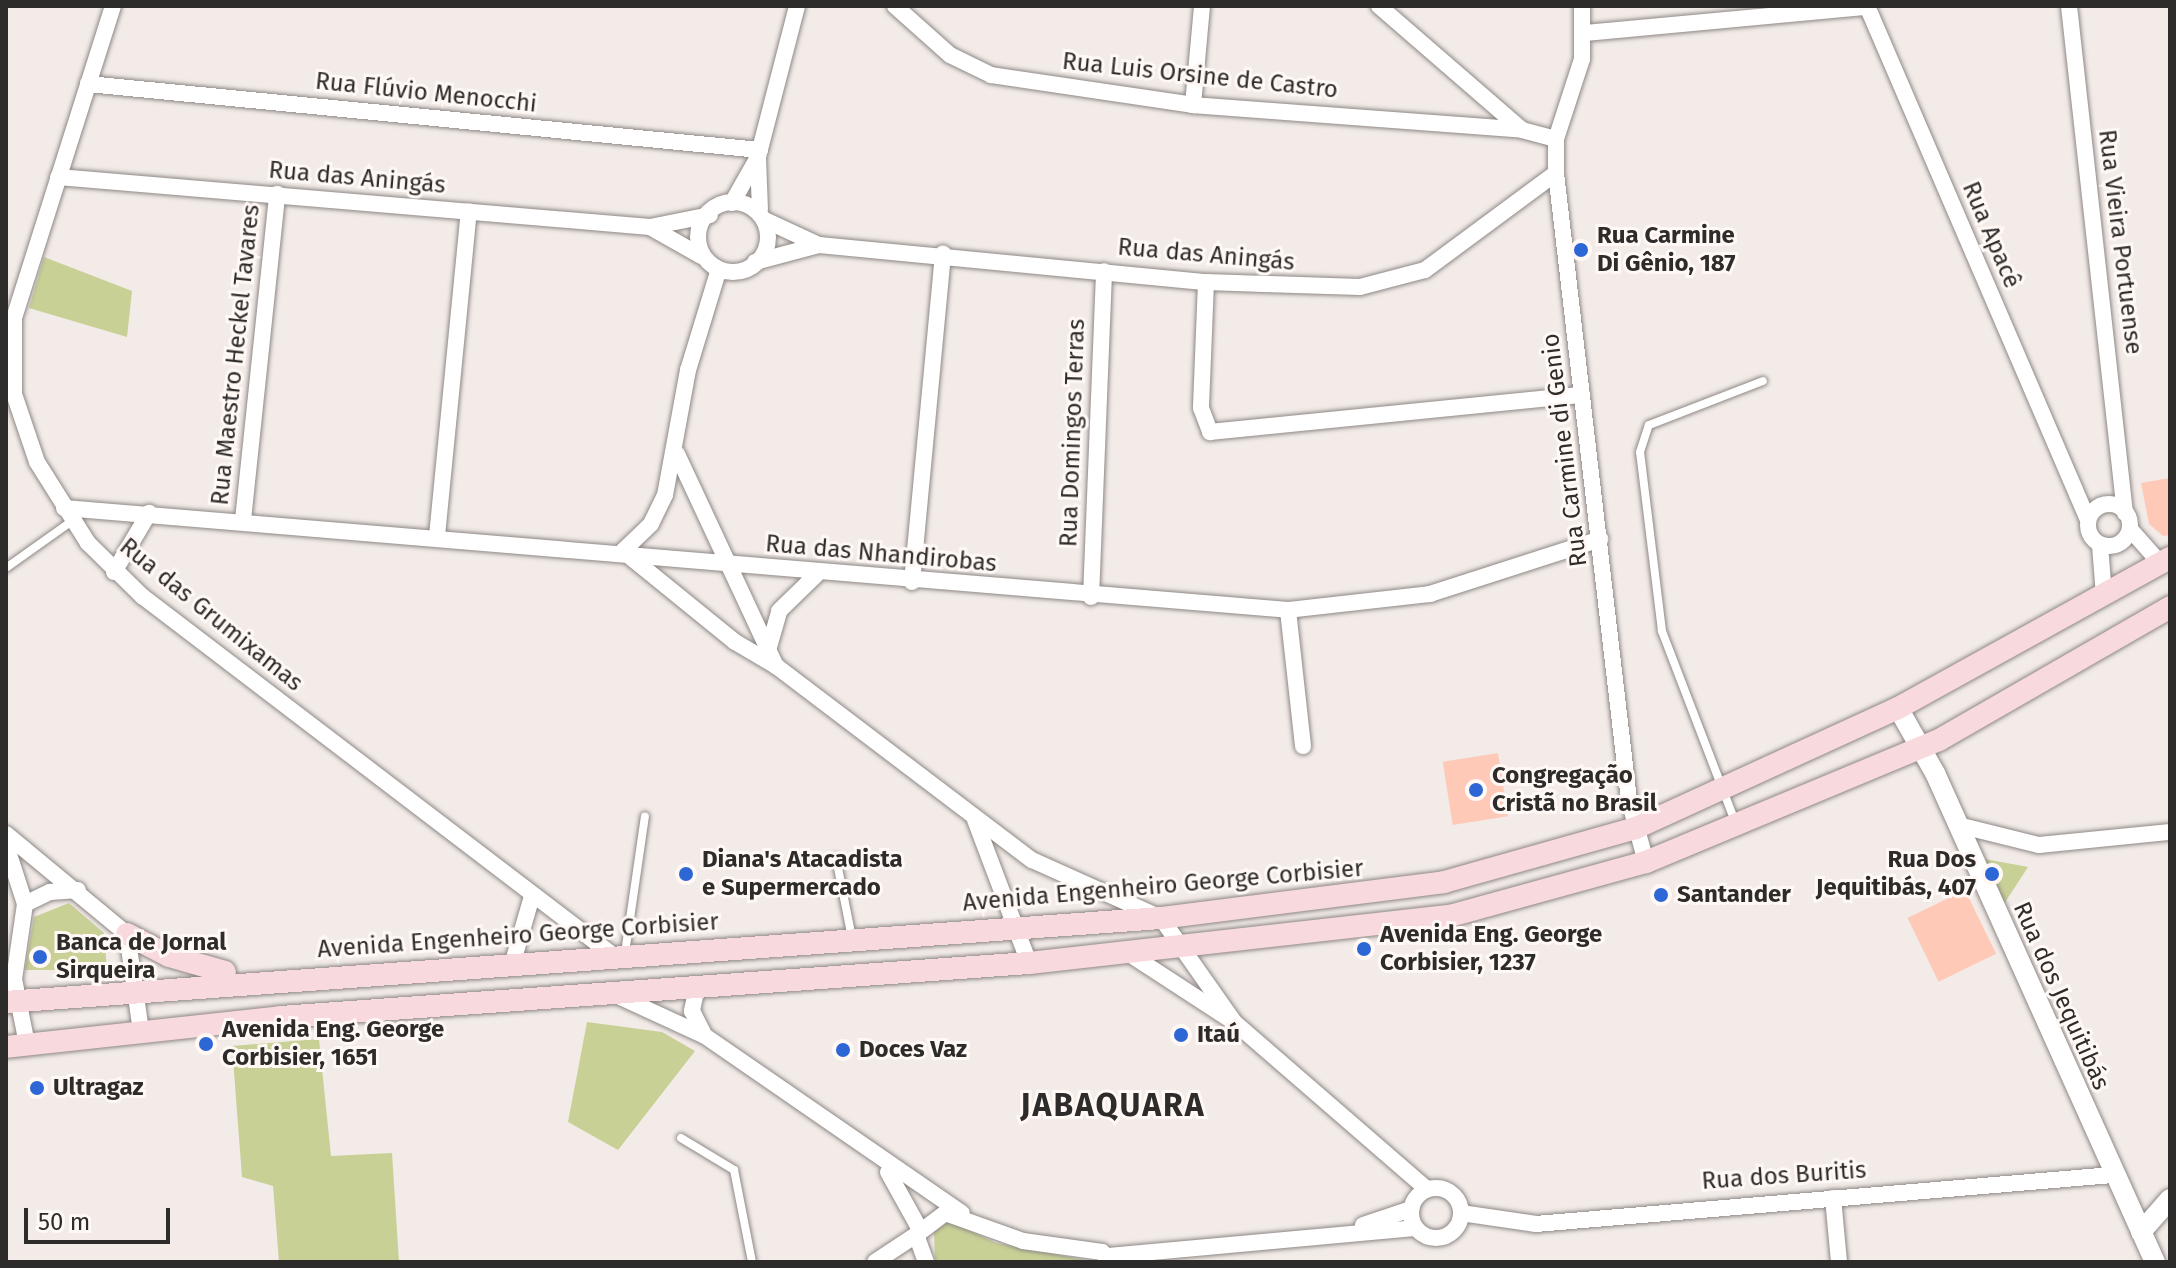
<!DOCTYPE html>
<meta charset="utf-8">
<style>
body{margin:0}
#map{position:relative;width:2176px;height:1268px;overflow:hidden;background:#f2ebe8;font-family:"Fira Sans",sans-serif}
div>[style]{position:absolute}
.green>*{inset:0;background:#c9d096}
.building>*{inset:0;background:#fecab7;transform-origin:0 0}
.roads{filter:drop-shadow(0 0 2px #8e8885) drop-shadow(0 0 2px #8e8885)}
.service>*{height:8px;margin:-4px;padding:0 4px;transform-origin:4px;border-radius:4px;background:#fff}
.minor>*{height:16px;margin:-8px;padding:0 8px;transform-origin:8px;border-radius:8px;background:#fff}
.minor>.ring{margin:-8px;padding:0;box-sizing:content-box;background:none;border:16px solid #fff;border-radius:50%}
.tertiary>*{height:20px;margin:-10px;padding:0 10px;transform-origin:10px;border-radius:10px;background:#fff}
.secondary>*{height:22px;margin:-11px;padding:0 11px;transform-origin:11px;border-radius:11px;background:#f8d9dd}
.dots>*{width:22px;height:22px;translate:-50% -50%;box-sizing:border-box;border:4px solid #fff8f5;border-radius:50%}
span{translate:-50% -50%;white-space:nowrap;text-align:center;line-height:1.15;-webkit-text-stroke:6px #fff8f5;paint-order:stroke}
.street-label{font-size:24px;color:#2e2c2b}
.poi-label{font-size:24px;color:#2e2c2b;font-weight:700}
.left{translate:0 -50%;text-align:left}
.right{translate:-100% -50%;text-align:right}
.district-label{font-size:32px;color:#2e2c2b;font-weight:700;letter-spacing:2px}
.frame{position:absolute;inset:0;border:8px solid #2e2c2b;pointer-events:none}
.scale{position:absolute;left:24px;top:1208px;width:146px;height:36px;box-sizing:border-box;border:4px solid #2e2c2b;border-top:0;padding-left:10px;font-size:24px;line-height:28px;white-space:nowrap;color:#2e2c2b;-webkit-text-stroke:6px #fff8f5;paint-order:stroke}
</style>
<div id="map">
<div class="green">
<i style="clip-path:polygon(44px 257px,132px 291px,127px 337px,29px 308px)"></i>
<i style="clip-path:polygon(1985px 859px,2028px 867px,2002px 907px,1985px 861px)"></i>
<i style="clip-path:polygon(69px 903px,104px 933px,107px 970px,25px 970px,34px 917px)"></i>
<i style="clip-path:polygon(587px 1022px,662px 1032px,695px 1051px,618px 1150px,568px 1122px)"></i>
<i style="clip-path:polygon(319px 1039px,331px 1156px,392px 1153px,399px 1262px,279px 1262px,273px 1186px,242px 1177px,232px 1046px)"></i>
<i style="clip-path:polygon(949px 1221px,996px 1243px,1095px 1262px,935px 1262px,934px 1232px)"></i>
</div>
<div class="building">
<i style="clip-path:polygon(2170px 478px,2170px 535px,2163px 536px,2149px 524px,2141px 483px)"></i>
<i style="left:1498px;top:753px;width:64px;height:56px;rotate:81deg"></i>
<i style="left:1965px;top:890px;width:71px;height:64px;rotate:64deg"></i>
</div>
<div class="roads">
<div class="service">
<i style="left:6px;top:568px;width:81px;rotate:-35.5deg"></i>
<i style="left:1736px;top:824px;width:207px;rotate:-111deg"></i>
<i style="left:1662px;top:631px;width:180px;rotate:-97deg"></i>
<i style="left:1640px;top:452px;width:28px;rotate:-72deg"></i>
<i style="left:1649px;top:425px;width:122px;rotate:-21.1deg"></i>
<i style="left:836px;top:858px;width:82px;rotate:78.7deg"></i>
<i style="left:625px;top:953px;width:138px;rotate:-81.7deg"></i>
<i style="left:681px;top:1138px;width:62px;rotate:31.1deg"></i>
<i style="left:734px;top:1170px;width:94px;rotate:78.9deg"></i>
</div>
<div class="minor">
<i style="left:113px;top:6px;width:328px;rotate:107.6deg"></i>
<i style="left:14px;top:319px;width:75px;rotate:90deg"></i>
<i style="left:14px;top:394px;width:72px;rotate:71.3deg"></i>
<i style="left:37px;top:462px;width:96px;rotate:57.8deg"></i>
<i style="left:88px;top:543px;width:76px;rotate:44.5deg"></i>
<i style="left:142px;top:596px;width:595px;rotate:37.35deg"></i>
<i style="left:895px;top:6px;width:74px;rotate:41.7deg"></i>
<i style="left:950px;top:55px;width:46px;rotate:26deg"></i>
<i style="left:991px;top:75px;width:204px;rotate:8.4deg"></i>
<i style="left:1193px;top:105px;width:330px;rotate:4.3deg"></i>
<i style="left:1379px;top:6px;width:189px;rotate:40.9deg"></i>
<i style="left:1522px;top:130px;width:35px;rotate:15deg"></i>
<i style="left:1582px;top:6px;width:53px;rotate:90deg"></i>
<i style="left:1582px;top:59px;width:84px;rotate:108deg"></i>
<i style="left:1556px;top:139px;width:34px;rotate:90deg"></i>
<i style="left:1556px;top:173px;width:631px;rotate:83.36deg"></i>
<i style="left:1629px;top:800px;width:64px;rotate:74.7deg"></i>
<i style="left:1867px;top:6px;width:559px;rotate:66.73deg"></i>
<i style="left:2069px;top:6px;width:510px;rotate:83.7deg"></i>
<i style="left:1585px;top:33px;width:283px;rotate:-5.3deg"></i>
<i style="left:88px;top:84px;width:675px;rotate:5.61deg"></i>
<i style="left:1193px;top:105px;width:99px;rotate:-84.8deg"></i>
<i style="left:758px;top:158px;width:51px;rotate:87.8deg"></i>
<i style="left:58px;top:177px;width:594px;rotate:4.83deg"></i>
<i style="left:650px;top:227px;width:61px;rotate:-11.3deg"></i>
<i class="ring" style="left:698px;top:202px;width:54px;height:54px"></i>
<i style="left:732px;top:203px;width:53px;rotate:-60.5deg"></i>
<i style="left:758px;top:157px;width:156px;rotate:-75.5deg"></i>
<i style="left:767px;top:221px;width:57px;rotate:24.8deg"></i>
<i style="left:819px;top:245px;width:389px;rotate:5.5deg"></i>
<i style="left:1206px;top:282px;width:154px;rotate:1.9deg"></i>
<i style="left:1360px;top:287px;width:67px;rotate:-14.7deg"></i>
<i style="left:1425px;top:270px;width:163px;rotate:-36.5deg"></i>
<i style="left:650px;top:227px;width:59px;rotate:29.6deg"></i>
<i style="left:755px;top:262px;width:66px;rotate:-14.9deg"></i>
<i style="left:718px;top:272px;width:102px;rotate:107deg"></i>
<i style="left:688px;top:370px;width:127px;rotate:100.4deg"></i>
<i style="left:665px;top:495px;width:32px;rotate:116deg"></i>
<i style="left:651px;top:524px;width:39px;rotate:136deg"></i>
<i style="left:623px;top:551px;width:144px;rotate:39.1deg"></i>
<i style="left:735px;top:642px;width:48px;rotate:30.3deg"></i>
<i style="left:776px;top:666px;width:321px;rotate:37.2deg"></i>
<i style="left:1032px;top:860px;width:141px;rotate:24.2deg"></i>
<i style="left:1161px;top:918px;width:127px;rotate:54.9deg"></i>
<i style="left:1206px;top:282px;width:126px;rotate:92.3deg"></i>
<i style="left:1201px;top:408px;width:26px;rotate:69deg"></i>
<i style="left:1210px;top:432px;width:374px;rotate:-5.7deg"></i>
<i style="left:677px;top:454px;width:234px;rotate:65deg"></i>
<i class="ring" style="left:2088px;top:504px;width:26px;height:26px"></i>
<i style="left:64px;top:508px;width:1228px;rotate:4.76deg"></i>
<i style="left:1288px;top:610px;width:143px;rotate:-6.4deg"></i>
<i style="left:1430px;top:594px;width:179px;rotate:-17.9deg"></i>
<i style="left:243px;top:520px;width:328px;rotate:-84deg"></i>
<i style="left:2130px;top:529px;width:47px;rotate:48.5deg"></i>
<i style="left:437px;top:536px;width:326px;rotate:-84.4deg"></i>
<i style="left:2100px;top:545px;width:51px;rotate:85.5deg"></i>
<i style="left:114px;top:572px;width:69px;rotate:-59.3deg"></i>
<i style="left:912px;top:582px;width:330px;rotate:-84.6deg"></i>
<i style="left:1091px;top:597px;width:326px;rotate:-87.7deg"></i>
<i style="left:1288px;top:610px;width:137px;rotate:83.7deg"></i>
<i style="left:769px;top:647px;width:37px;rotate:-74deg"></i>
<i style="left:779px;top:611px;width:53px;rotate:-44.2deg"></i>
<i style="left:975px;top:820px;width:153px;rotate:69.3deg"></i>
<i style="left:1958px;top:825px;width:83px;rotate:13.9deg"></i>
<i style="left:2039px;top:845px;width:132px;rotate:-5.7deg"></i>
<i style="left:6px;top:834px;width:157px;rotate:39.6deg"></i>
<i style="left:127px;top:934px;width:98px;rotate:81.8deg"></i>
<i style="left:6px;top:845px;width:62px;rotate:72.1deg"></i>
<i style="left:25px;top:904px;width:76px;rotate:98.3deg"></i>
<i style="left:14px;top:979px;width:66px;rotate:78.7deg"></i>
<i style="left:25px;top:904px;width:28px;rotate:-26deg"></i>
<i style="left:50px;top:892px;width:28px;rotate:-4deg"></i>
<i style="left:1128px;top:953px;width:126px;rotate:33.1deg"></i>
<i style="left:1234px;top:1022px;width:255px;rotate:40.9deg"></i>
<i style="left:512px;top:965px;width:72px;rotate:-73.8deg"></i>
<i style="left:697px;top:987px;width:25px;rotate:102deg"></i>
<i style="left:692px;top:1011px;width:27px;rotate:63deg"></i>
<i style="left:616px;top:995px;width:98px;rotate:24.7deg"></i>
<i style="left:705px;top:1036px;width:312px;rotate:34.6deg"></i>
<i style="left:888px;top:1172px;width:64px;rotate:61deg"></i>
<i class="ring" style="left:1411px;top:1188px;width:34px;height:34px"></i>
<i style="left:1833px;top:1198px;width:64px;rotate:84.6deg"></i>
<i style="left:1461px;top:1213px;width:76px;rotate:8.3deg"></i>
<i style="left:1536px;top:1224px;width:578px;rotate:-4.86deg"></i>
<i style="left:1363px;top:1225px;width:51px;rotate:-18.4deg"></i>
<i style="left:1108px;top:1256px;width:308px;rotate:-5.2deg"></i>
<i style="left:875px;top:1262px;width:49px;rotate:-33.4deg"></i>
<i style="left:926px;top:1262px;width:29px;rotate:-110deg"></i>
<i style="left:916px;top:1235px;width:36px;rotate:-37deg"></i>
<i style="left:945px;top:1213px;width:83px;rotate:19.7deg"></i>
<i style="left:1023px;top:1241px;width:80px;rotate:7.9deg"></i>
<i style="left:1102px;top:1252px;width:13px;rotate:48deg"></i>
</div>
<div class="tertiary">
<i style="left:1898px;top:708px;width:75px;rotate:60.4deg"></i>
<i style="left:1935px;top:773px;width:536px;rotate:65.78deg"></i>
<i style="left:2141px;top:1232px;width:44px;rotate:-48.7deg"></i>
</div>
<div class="secondary">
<i style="left:127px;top:934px;width:47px;rotate:27.6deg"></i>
<i style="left:169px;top:956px;width:58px;rotate:15.9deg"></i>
<i style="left:6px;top:1002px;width:1158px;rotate:-4.16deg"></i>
<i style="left:1161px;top:918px;width:285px;rotate:-7.2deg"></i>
<i style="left:1444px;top:882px;width:199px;rotate:-15.7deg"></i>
<i style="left:1636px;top:828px;width:288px;rotate:-24.6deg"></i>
<i style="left:1898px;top:708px;width:311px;rotate:-28.9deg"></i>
<i style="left:6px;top:1047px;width:277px;rotate:-6.2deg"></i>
<i style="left:281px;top:1017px;width:750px;rotate:-4.13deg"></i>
<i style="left:1029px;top:963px;width:424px;rotate:-6.4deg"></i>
<i style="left:1450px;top:916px;width:203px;rotate:-15.4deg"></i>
<i style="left:1646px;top:862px;width:317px;rotate:-22.6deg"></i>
<i style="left:1939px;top:740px;width:267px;rotate:-29.9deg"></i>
</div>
</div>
<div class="dots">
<i style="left:1581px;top:250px;background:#2d67d5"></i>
<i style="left:1476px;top:790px;background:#2d67d5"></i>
<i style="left:686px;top:874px;background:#2d67d5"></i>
<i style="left:1992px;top:874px;background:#2d67d5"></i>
<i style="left:1661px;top:895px;background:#2d67d5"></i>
<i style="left:1364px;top:949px;background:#2d67d5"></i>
<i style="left:40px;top:957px;background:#2d67d5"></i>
<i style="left:1181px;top:1035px;background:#2d67d5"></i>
<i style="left:206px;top:1044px;background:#2d67d5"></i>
<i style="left:843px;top:1050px;background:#2d67d5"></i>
<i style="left:37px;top:1088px;background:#2d67d5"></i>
</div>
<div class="street-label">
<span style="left:1200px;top:76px;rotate:6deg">Rua Luis Orsine de Castro</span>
<span style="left:426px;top:93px;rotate:6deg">Rua Flúvio Menocchi</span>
<span style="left:357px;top:178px;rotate:5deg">Rua das Aningás</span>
<span style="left:1991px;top:235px;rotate:67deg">Rua Apacê</span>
<span style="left:2120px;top:242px;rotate:83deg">Rua Vieira Portuense</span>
<span style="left:1206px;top:255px;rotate:5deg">Rua das Aningás</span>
<span style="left:236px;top:355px;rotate:-84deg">Rua Maestro Heckel Tavares</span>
<span style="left:1073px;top:433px;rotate:-88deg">Rua Domingos Terras</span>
<span style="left:1565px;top:450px;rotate:-97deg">Rua Carmine di Genio</span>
<span style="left:881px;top:554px;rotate:5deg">Rua das Nhandirobas</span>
<span style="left:211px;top:615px;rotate:39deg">Rua das Grumixamas</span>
<span style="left:1163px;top:886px;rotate:-5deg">Avenida Engenheiro George Corbisier</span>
<span style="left:518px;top:936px;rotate:-4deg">Avenida Engenheiro George Corbisier</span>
<span style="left:2061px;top:996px;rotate:66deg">Rua dos Jequitibás</span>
<span style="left:1784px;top:1176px;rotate:-4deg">Rua dos Buritis</span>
</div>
<div class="poi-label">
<span class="left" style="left:1597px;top:250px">Rua Carmine<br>Di Gênio, 187</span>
<span class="left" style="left:1492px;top:790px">Congregação<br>Cristã no Brasil</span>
<span class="left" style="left:702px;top:874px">Diana's Atacadista<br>e Supermercado</span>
<span class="right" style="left:1976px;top:874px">Rua Dos<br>Jequitibás, 407</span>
<span class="left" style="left:1677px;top:895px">Santander</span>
<span class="left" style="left:1380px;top:949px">Avenida Eng. George<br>Corbisier, 1237</span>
<span class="left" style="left:56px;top:957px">Banca de Jornal<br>Sirqueira</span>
<span class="left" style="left:222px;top:1044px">Avenida Eng. George<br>Corbisier, 1651</span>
<span class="left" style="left:1197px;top:1035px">Itaú</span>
<span class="left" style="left:859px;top:1050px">Doces Vaz</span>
<span class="left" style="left:53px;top:1088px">Ultragaz</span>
</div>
<div class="district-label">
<span style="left:1113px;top:1105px">JABAQUARA</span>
</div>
<div class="frame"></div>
<div class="scale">50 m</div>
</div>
